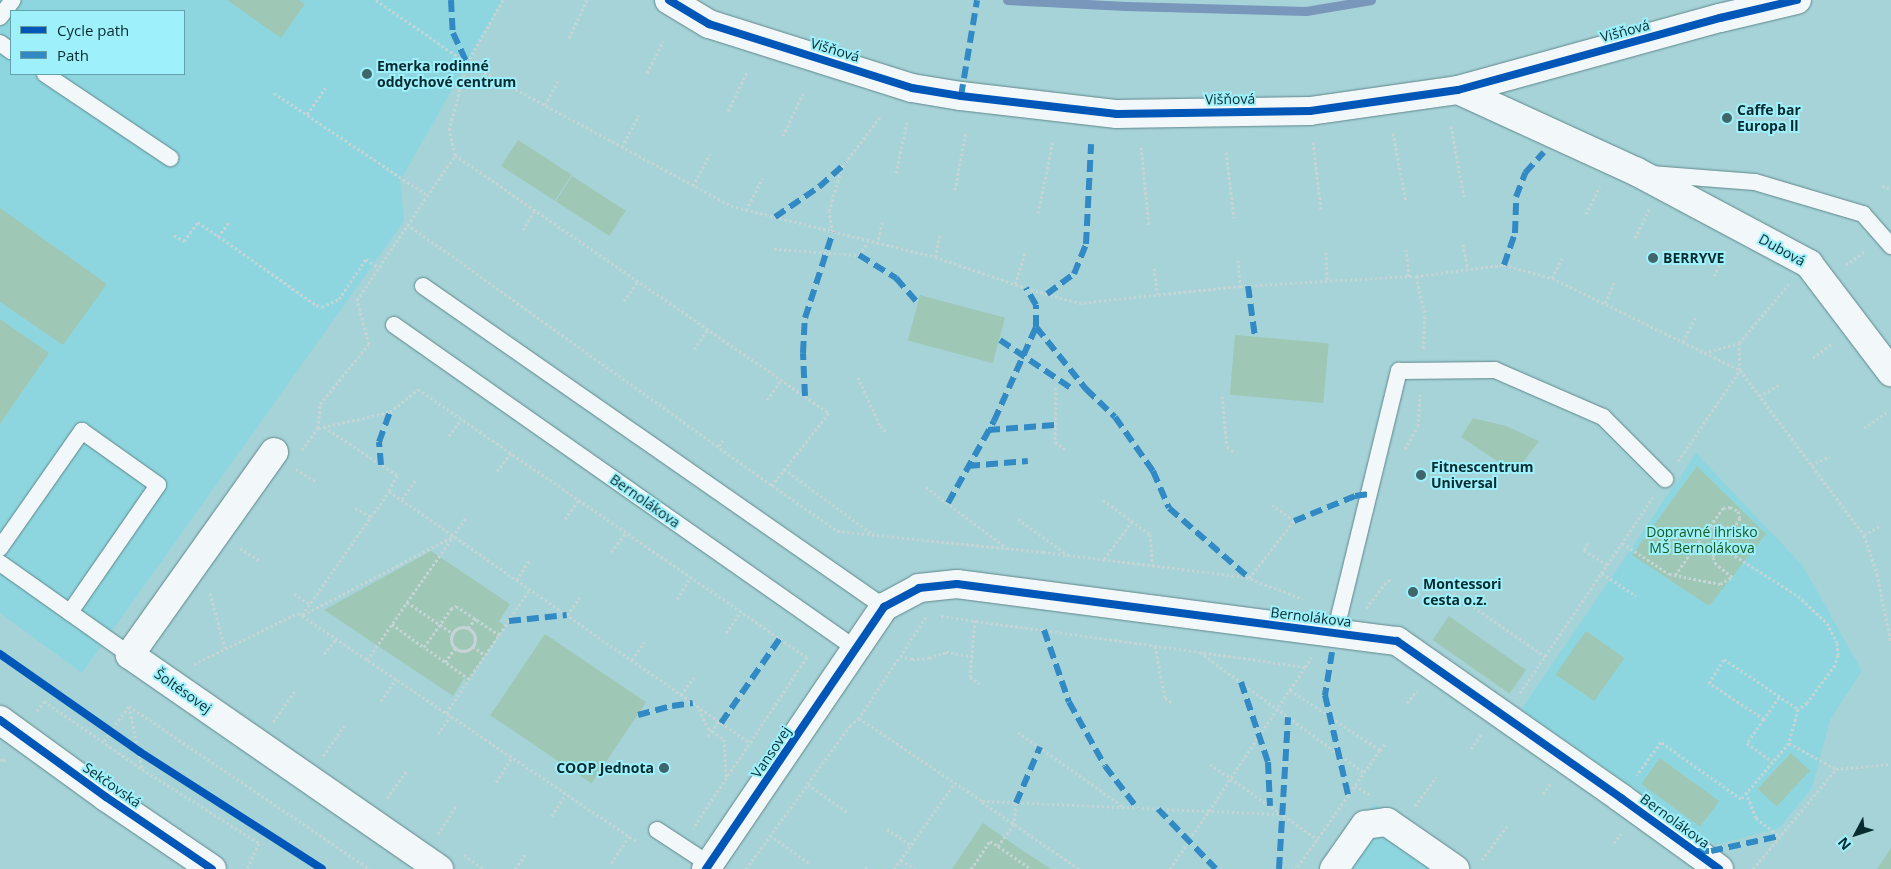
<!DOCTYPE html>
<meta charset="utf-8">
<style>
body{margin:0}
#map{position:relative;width:1891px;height:869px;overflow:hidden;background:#a6d3d8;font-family:"Open Sans",sans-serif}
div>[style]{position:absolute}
.built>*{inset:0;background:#8ed6df}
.green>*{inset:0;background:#9ec8b5;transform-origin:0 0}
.stream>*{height:9px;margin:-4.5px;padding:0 4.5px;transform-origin:4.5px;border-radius:4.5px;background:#7996bb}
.path>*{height:3px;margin-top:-1.5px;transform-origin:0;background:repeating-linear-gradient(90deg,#c5d4d5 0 2.5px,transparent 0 5px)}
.path>.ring{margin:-1.5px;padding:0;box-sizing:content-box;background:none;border:3px solid #c5d4d5;border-radius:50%}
.roads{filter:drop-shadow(0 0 1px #5f878b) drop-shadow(0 0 1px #5f878b)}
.service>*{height:16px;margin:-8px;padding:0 8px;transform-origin:8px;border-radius:8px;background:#f2f8f9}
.minor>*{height:28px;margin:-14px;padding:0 14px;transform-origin:14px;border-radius:14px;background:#f2f8f9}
.tertiary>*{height:28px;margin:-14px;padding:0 14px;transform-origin:14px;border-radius:14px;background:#f2f8f9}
.quiet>*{height:6px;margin-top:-3px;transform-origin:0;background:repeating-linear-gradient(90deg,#318ac4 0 12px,transparent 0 18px)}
.cycleway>*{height:8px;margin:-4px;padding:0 4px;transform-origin:4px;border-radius:4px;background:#0057b8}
.dots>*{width:14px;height:14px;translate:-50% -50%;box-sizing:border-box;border:2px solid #9ef0fb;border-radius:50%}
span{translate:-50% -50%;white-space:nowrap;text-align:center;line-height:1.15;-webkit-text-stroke:4px #9ef0fb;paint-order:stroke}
.street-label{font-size:14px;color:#072b2f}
.poi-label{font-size:14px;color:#072b2f;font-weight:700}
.left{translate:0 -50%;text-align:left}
.right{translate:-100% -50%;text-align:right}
.park-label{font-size:14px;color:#175a22}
.legend{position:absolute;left:10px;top:10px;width:175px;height:65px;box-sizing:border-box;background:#9ef0fb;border:1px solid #62a1a9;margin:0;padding:6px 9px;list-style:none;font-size:15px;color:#072b2f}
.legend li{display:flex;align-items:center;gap:10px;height:25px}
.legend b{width:25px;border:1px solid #62a1a9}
.north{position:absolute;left:1831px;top:809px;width:50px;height:50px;-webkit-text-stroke:4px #9ef0fb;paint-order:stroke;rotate:230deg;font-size:14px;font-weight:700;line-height:20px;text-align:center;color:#072b2f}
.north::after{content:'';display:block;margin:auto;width:18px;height:22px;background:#072b2f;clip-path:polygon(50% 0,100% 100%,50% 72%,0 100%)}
</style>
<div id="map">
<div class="built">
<i style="clip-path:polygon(evenodd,0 0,503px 0,400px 181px,404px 221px,82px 673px,0 613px,0 0,11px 11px,184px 11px,184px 74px,11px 74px,11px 11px)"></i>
<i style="clip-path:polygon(1696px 453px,1803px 566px,1862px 671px,1830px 720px,1812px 788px,1779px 828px,1716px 845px,1521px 710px)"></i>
<i style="clip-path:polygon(1374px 804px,1468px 869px,1326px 869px)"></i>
</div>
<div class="green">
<i style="clip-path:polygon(227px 0,299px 0,305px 4px,281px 38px)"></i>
<i style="left:518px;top:140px;width:64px;height:31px;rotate:33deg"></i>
<i style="left:572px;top:176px;width:64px;height:30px;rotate:33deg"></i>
<i style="clip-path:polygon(0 208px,107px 284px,63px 345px,0 302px)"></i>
<i style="left:920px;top:295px;width:88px;height:47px;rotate:15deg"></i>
<i style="clip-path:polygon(0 319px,49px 353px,0 424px)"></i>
<i style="left:1235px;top:335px;width:94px;height:60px;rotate:5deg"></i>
<i style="clip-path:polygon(1473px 418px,1506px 426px,1539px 441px,1515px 473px,1461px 437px)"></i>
<i style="clip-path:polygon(1697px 466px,1766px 534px,1709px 606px,1632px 555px)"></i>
<i style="clip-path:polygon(431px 551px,510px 604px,499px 621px,505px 626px,466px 683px,465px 677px,453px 696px,324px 610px)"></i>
<i style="left:1449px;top:616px;width:94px;height:29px;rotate:35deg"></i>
<i style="left:1586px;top:631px;width:47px;height:53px;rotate:35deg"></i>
<i style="left:545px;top:634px;width:122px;height:98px;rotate:34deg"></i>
<i style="left:1791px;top:753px;width:26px;height:49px;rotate:43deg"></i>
<i style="left:1660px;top:758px;width:73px;height:32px;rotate:36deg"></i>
<i style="clip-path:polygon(983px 823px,1025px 852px,1051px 869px,952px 869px)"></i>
<i style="clip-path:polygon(1891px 848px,1891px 869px,1877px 869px)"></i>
</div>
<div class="stream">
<i style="left:1007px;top:0;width:119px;rotate:2.9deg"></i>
<i style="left:1126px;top:6px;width:180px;rotate:1.6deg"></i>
<i style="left:1306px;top:11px;width:66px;rotate:-9.6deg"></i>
</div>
<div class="path">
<i style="left:376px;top:0;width:111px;rotate:34.7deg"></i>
<i style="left:467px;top:63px;width:300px;rotate:28.4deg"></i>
<i style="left:731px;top:206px;width:210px;rotate:14deg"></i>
<i style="left:935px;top:257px;width:96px;rotate:18.8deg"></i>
<i style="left:1026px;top:288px;width:55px;rotate:15.8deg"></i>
<i style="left:1079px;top:303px;width:162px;rotate:-6deg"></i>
<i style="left:1240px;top:286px;width:176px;rotate:-3.3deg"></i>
<i style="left:1416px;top:276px;width:89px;rotate:-7.1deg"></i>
<i style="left:1504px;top:265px;width:50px;rotate:15.2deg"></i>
<i style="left:1552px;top:278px;width:209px;rotate:26.1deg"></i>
<i style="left:1740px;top:370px;width:206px;rotate:53.1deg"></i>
<i style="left:1864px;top:535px;width:41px;rotate:71.6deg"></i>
<i style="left:1877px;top:574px;width:70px;rotate:78.5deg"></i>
<i style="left:569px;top:38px;width:42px;rotate:-64.7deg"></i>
<i style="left:647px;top:73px;width:36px;rotate:-63deg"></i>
<i style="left:274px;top:93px;width:184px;rotate:33.7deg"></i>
<i style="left:545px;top:105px;width:30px;rotate:-62deg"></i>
<i style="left:728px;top:111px;width:43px;rotate:-64deg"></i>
<i style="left:307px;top:114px;width:32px;rotate:-55deg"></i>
<i style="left:1451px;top:126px;width:72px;rotate:79.6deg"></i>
<i style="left:1393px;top:133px;width:70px;rotate:79.3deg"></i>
<i style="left:783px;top:136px;width:47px;rotate:-65.1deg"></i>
<i style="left:1313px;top:142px;width:68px;rotate:83.3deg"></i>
<i style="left:622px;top:147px;width:36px;rotate:-62deg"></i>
<i style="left:1141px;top:147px;width:79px;rotate:84.2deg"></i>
<i style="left:1226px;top:152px;width:66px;rotate:83.1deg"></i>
<i style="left:455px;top:155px;width:454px;rotate:34.6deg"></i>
<i style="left:829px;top:413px;width:92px;rotate:128.4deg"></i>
<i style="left:772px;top:485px;width:80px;rotate:35.3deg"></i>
<i style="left:837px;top:531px;width:207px;rotate:5.8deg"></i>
<i style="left:1043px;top:552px;width:205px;rotate:7deg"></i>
<i style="left:1246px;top:577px;width:61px;rotate:21.1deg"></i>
<i style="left:896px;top:173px;width:52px;rotate:-77.8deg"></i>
<i style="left:693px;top:186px;width:36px;rotate:-62deg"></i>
<i style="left:1882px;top:186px;width:9px;rotate:18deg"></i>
<i style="left:955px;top:190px;width:59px;rotate:-79.3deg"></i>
<i style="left:746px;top:210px;width:36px;rotate:-62deg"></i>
<i style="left:1038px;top:213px;width:74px;rotate:-78.2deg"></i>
<i style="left:1586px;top:214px;width:31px;rotate:-63deg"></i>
<i style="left:407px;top:224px;width:449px;rotate:35.6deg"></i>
<i style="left:523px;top:230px;width:23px;rotate:-59deg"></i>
<i style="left:833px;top:232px;width:21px;rotate:-101deg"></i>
<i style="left:829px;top:211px;width:46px;rotate:-73.5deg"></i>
<i style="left:842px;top:167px;width:63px;rotate:-52.8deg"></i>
<i style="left:174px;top:235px;width:12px;rotate:31deg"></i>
<i style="left:184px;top:241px;width:24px;rotate:-54deg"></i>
<i style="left:198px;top:222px;width:144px;rotate:35.1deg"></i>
<i style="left:316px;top:305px;width:6px;rotate:18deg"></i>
<i style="left:322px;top:307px;width:19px;rotate:-25deg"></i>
<i style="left:339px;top:299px;width:48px;rotate:-56deg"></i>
<i style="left:366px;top:259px;width:14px;rotate:34deg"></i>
<i style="left:218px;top:237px;width:19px;rotate:-54deg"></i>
<i style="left:1635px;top:238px;width:32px;rotate:-64deg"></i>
<i style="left:877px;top:244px;width:25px;rotate:-76deg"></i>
<i style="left:1463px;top:244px;width:26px;rotate:79deg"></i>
<i style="left:774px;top:249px;width:85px;rotate:4deg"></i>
<i style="left:859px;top:255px;width:16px;rotate:-55deg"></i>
<i style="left:1406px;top:249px;width:28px;rotate:84deg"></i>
<i style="left:1326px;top:252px;width:29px;rotate:88deg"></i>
<i style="left:935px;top:257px;width:23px;rotate:-77deg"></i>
<i style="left:1238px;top:260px;width:26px;rotate:86deg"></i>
<i style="left:1846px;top:265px;width:24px;rotate:-36deg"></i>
<i style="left:1154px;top:268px;width:26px;rotate:83deg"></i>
<i style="left:1416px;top:276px;width:41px;rotate:77.3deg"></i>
<i style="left:1425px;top:316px;width:34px;rotate:93deg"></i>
<i style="left:1714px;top:276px;width:27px;rotate:-63deg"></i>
<i style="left:1552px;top:278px;width:25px;rotate:-63deg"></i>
<i style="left:1015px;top:284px;width:33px;rotate:-72deg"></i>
<i style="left:624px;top:301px;width:24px;rotate:-55deg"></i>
<i style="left:1605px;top:303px;width:24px;rotate:-66deg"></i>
<i style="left:1683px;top:342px;width:30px;rotate:-64deg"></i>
<i style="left:694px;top:349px;width:24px;rotate:-55deg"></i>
<i style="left:1704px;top:353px;width:36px;rotate:-16deg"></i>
<i style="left:1739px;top:343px;width:77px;rotate:-49.7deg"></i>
<i style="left:1813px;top:358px;width:25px;rotate:-37deg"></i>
<i style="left:858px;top:377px;width:54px;rotate:65.8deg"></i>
<i style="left:880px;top:426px;width:9px;rotate:41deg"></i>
<i style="left:1056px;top:387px;width:55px;rotate:91deg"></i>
<i style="left:1055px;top:442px;width:12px;rotate:35deg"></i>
<i style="left:1222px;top:396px;width:51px;rotate:84.4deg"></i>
<i style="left:1227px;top:447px;width:10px;rotate:37deg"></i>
<i style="left:1759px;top:396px;width:23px;rotate:-29deg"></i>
<i style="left:767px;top:400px;width:24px;rotate:-55deg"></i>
<i style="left:324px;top:427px;width:87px;rotate:33.3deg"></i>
<i style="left:397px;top:475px;width:18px;rotate:117deg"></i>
<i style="left:318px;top:428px;width:24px;rotate:-85deg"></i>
<i style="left:320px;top:404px;width:77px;rotate:-50.8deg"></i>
<i style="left:369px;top:344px;width:46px;rotate:-105.3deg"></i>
<i style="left:357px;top:300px;width:175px;rotate:-55.9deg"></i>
<i style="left:455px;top:155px;width:26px;rotate:-103deg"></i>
<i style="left:449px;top:130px;width:69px;rotate:-75deg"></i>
<i style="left:467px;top:63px;width:73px;rotate:-60.3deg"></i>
<i style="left:1864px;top:428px;width:29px;rotate:-35deg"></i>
<i style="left:449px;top:436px;width:21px;rotate:-55deg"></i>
<i style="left:719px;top:446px;width:7px;rotate:-56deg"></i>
<i style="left:1405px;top:449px;width:26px;rotate:-61deg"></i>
<i style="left:1418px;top:426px;width:32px;rotate:-86deg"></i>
<i style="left:302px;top:450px;width:27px;rotate:-54deg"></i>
<i style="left:318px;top:428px;width:74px;rotate:-12.5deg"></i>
<i style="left:390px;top:412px;width:36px;rotate:-39deg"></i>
<i style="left:418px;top:389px;width:472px;rotate:34.6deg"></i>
<i style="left:807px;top:657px;width:206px;rotate:123.7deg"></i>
<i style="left:1678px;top:461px;width:110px;rotate:-55.7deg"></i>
<i style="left:1740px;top:370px;width:27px;rotate:-92deg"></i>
<i style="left:1811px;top:465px;width:21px;rotate:-25deg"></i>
<i style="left:296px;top:469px;width:24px;rotate:33deg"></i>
<i style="left:784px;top:469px;width:112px;rotate:36.3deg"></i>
<i style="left:497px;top:471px;width:23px;rotate:-52deg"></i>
<i style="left:926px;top:487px;width:101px;rotate:37deg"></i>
<i style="left:402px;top:499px;width:24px;rotate:-55deg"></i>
<i style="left:1103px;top:500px;width:58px;rotate:35.9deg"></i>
<i style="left:1150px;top:534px;width:31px;rotate:86deg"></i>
<i style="left:355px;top:508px;width:18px;rotate:29deg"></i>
<i style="left:565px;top:519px;width:24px;rotate:-54deg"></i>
<i style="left:1018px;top:519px;width:62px;rotate:35.8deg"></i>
<i style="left:1864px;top:535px;width:20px;rotate:-30deg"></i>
<i style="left:1588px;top:543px;width:8px;rotate:120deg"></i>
<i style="left:1584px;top:550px;width:27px;rotate:33deg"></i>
<i style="left:1622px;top:543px;width:56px;rotate:33.4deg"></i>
<i style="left:1669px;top:574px;width:52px;rotate:11.1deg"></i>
<i style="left:1720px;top:584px;width:14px;rotate:-30deg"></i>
<i style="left:1732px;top:577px;width:21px;rotate:-141deg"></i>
<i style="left:1716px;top:564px;width:8px;rotate:-113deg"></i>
<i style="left:1713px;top:557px;width:7px;rotate:-82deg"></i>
<i style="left:1714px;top:550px;width:6px;rotate:-51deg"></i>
<i style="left:1718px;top:545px;width:95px;rotate:32.5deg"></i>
<i style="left:1798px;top:596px;width:40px;rotate:43deg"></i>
<i style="left:1827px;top:623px;width:22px;rotate:63deg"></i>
<i style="left:1837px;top:643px;width:12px;rotate:85deg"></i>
<i style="left:1838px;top:655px;width:10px;rotate:107deg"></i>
<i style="left:1835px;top:665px;width:47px;rotate:126.4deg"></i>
<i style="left:1807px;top:703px;width:11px;rotate:146deg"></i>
<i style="left:1798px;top:709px;width:35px;rotate:105deg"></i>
<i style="left:1789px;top:743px;width:74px;rotate:130.6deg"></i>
<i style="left:1741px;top:799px;width:98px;rotate:-144.5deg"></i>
<i style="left:1661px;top:742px;width:41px;rotate:126deg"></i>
<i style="left:240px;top:548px;width:24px;rotate:33deg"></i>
<i style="left:611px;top:552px;width:25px;rotate:-53deg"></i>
<i style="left:1104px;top:559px;width:47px;rotate:-53.6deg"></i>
<i style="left:1602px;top:573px;width:41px;rotate:34.1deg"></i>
<i style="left:1675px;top:575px;width:60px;rotate:-54.5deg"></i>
<i style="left:1710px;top:526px;width:22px;rotate:-54deg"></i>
<i style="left:1723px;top:508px;width:7px;rotate:-8deg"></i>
<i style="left:1730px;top:507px;width:9px;rotate:27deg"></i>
<i style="left:1738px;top:511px;width:7px;rotate:74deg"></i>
<i style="left:1740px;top:518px;width:11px;rotate:124deg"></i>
<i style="left:1734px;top:527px;width:24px;rotate:-178deg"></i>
<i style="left:1249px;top:578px;width:73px;rotate:-51.7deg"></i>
<i style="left:1294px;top:521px;width:27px;rotate:-144deg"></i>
<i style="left:517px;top:580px;width:23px;rotate:-59deg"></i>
<i style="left:210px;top:593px;width:57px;rotate:74.7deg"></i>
<i style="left:1453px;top:593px;width:112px;rotate:34.4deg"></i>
<i style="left:294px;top:594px;width:19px;rotate:32deg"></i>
<i style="left:677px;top:599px;width:26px;rotate:-58deg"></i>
<i style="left:407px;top:602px;width:55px;rotate:34.6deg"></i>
<i style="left:1366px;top:608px;width:36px;rotate:-52deg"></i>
<i style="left:1388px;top:580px;width:5px;rotate:22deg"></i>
<i style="left:302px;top:615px;width:151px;rotate:-54.9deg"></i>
<i style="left:389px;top:491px;width:440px;rotate:34.9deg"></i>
<i style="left:303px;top:615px;width:168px;rotate:-27.6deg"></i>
<i style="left:567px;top:615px;width:22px;rotate:-54deg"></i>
<i style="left:941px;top:616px;width:261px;rotate:7.9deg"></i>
<i style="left:926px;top:617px;width:121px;rotate:123.6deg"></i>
<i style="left:859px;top:718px;width:148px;rotate:34deg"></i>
<i style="left:982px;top:801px;width:300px;rotate:2.5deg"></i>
<i style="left:975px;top:620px;width:57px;rotate:95deg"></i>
<i style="left:970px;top:677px;width:11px;rotate:34deg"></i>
<i style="left:392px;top:624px;width:39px;rotate:36deg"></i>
<i class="ring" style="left:451px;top:627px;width:21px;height:21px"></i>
<i style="left:468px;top:628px;width:13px;rotate:-51deg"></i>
<i style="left:726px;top:633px;width:27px;rotate:-56deg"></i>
<i style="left:473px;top:646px;width:15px;rotate:37deg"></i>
<i style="left:1155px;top:646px;width:53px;rotate:79.1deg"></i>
<i style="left:1165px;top:698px;width:9px;rotate:32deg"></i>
<i style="left:324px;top:654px;width:19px;rotate:-51deg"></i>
<i style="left:900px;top:656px;width:12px;rotate:14deg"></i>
<i style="left:912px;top:659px;width:17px;rotate:-3deg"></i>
<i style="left:929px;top:658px;width:18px;rotate:-19deg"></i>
<i style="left:946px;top:652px;width:26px;rotate:9deg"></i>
<i style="left:367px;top:660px;width:175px;rotate:-55.2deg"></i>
<i style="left:632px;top:660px;width:22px;rotate:-56deg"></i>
<i style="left:445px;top:662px;width:17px;rotate:-54deg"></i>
<i style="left:194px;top:664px;width:116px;rotate:-26.1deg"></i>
<i style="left:298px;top:613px;width:409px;rotate:34deg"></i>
<i style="left:1305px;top:667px;width:12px;rotate:-55deg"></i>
<i style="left:469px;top:679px;width:55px;rotate:-144.6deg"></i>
<i style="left:424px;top:647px;width:47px;rotate:-54.6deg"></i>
<i style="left:451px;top:609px;width:6px;rotate:-31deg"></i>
<i style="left:456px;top:606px;width:52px;rotate:34deg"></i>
<i style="left:1290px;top:690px;width:27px;rotate:-57deg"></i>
<i style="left:1305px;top:667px;width:106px;rotate:-171.9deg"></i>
<i style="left:1200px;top:652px;width:204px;rotate:36.4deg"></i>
<i style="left:1520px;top:693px;width:237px;rotate:-55.8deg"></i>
<i style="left:681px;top:695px;width:22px;rotate:-54deg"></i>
<i style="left:1779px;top:697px;width:27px;rotate:124deg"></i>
<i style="left:1764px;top:719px;width:66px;rotate:-146.8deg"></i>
<i style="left:1709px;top:683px;width:28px;rotate:-58deg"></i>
<i style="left:1724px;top:659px;width:89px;rotate:34deg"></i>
<i style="left:381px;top:701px;width:27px;rotate:-56deg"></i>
<i style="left:1407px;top:703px;width:16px;rotate:-52deg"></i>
<i style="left:129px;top:706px;width:291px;rotate:34.1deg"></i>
<i style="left:129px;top:706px;width:64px;rotate:78.3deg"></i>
<i style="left:699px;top:709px;width:21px;rotate:65deg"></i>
<i style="left:708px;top:728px;width:19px;rotate:35deg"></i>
<i style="left:724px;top:739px;width:38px;rotate:87deg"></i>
<i style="left:37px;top:711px;width:12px;rotate:-55deg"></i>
<i style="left:44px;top:701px;width:119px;rotate:34.8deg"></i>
<i style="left:142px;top:769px;width:138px;rotate:32.3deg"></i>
<i style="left:259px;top:843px;width:29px;rotate:115deg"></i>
<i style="left:446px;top:713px;width:150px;rotate:-55.9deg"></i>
<i style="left:1764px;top:719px;width:29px;rotate:125deg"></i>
<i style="left:1747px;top:743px;width:31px;rotate:36deg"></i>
<i style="left:273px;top:722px;width:38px;rotate:-55deg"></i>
<i style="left:1018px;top:732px;width:131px;rotate:35.4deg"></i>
<i style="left:438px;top:734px;width:22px;rotate:-56deg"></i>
<i style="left:708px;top:736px;width:19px;rotate:-54deg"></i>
<i style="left:104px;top:741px;width:43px;rotate:-54.5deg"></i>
<i style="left:1789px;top:743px;width:54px;rotate:29deg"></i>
<i style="left:1471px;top:749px;width:19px;rotate:-55deg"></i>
<i style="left:1380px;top:750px;width:10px;rotate:-53deg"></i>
<i style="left:323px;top:756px;width:37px;rotate:-55deg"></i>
<i style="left:0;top:759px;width:4px;rotate:34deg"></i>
<i style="left:3px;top:761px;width:4px;rotate:-45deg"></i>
<i style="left:1210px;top:764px;width:131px;rotate:35deg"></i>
<i style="left:496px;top:782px;width:30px;rotate:-57deg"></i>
<i style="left:808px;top:784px;width:48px;rotate:35.7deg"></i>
<i style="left:1355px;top:785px;width:20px;rotate:33deg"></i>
<i style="left:1746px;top:792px;width:28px;rotate:69deg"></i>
<i style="left:1756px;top:818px;width:30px;rotate:37deg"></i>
<i style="left:1543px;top:794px;width:14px;rotate:-56deg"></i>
<i style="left:387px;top:798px;width:34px;rotate:-54deg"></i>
<i style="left:982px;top:802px;width:118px;rotate:34.6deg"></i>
<i style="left:1016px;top:803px;width:21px;rotate:95deg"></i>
<i style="left:1014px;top:824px;width:27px;rotate:126deg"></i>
<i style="left:998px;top:846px;width:40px;rotate:34.9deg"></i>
<i style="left:1415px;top:806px;width:36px;rotate:-54deg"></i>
<i style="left:552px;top:816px;width:26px;rotate:-58deg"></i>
<i style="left:887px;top:829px;width:29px;rotate:34deg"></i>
<i style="left:438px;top:834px;width:35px;rotate:-57deg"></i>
<i style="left:770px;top:835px;width:49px;rotate:35.9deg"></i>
<i style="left:1614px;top:843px;width:12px;rotate:-55deg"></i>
<i style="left:464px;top:855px;width:24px;rotate:35deg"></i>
<i style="left:901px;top:860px;width:17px;rotate:33deg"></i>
<i style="left:1482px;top:860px;width:42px;rotate:-53.7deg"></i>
<i style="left:611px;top:863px;width:32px;rotate:-56deg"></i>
<i style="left:865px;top:867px;width:4px;rotate:27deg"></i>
<i style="left:515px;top:869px;width:19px;rotate:-55deg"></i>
<i style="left:746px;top:869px;width:177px;rotate:-54deg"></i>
<i style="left:850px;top:726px;width:12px;rotate:-42deg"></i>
<i style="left:894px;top:869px;width:105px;rotate:-54.7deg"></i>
<i style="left:971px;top:869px;width:34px;rotate:-56deg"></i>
<i style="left:990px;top:841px;width:9px;rotate:32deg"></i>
<i style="left:1170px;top:869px;width:216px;rotate:-56.2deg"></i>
<i style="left:1290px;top:690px;width:108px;rotate:33.7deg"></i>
<i style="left:1380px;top:750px;width:146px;rotate:125.2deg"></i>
<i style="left:1753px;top:869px;width:130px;rotate:-50.3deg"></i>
<i style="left:1836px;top:769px;width:55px;rotate:-5.2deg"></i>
</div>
<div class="roads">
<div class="service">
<i style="left:0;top:17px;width:21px;rotate:-53deg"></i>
<i style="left:0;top:43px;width:14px;rotate:36deg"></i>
<i style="left:45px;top:74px;width:151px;rotate:33.9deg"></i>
<i style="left:1651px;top:174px;width:104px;rotate:4.4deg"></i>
<i style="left:1755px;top:182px;width:113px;rotate:16.5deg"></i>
<i style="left:1863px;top:214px;width:43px;rotate:48.8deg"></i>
<i style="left:423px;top:286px;width:562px;rotate:34.85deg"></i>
<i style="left:394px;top:325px;width:564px;rotate:35.04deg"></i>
<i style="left:0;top:548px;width:143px;rotate:-55deg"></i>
<i style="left:82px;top:431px;width:93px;rotate:35.4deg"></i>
<i style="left:158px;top:485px;width:155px;rotate:124.7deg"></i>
<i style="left:0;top:563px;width:159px;rotate:35.3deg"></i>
<i style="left:1335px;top:633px;width:270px;rotate:-76.3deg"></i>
<i style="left:1399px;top:371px;width:96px;rotate:-0.6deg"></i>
<i style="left:1495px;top:370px;width:118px;rotate:23.5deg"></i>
<i style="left:1603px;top:417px;width:88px;rotate:45deg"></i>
<i style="left:657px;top:830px;width:62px;rotate:33.2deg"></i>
</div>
<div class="minor">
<i style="left:669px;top:0;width:47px;rotate:31deg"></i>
<i style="left:709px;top:24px;width:213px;rotate:17.5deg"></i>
<i style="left:912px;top:88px;width:50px;rotate:9.3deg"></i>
<i style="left:961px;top:96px;width:157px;rotate:6.6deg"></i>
<i style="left:1117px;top:114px;width:193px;rotate:-0.9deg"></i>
<i style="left:1310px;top:111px;width:149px;rotate:-8.1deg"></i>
<i style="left:1458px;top:90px;width:272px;rotate:-15.4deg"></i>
<i style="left:1720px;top:18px;width:79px;rotate:-13.2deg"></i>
<i style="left:1458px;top:90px;width:197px;rotate:24.6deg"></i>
<i style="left:1637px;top:172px;width:195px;rotate:28.1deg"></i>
<i style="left:1809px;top:264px;width:136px;rotate:52.8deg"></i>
<i style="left:274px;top:452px;width:249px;rotate:125.4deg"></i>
<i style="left:130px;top:655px;width:376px;rotate:34.7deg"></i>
<i style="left:706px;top:869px;width:317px;rotate:-55.8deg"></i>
<i style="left:884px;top:607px;width:40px;rotate:-28deg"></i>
<i style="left:919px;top:588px;width:38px;rotate:-6deg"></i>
<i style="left:957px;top:584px;width:444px;rotate:7.4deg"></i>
<i style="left:1397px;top:641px;width:274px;rotate:35deg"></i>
<i style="left:1621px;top:798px;width:121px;rotate:35.9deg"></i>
<i style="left:1334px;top:869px;width:54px;rotate:-54.8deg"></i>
<i style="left:1365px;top:825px;width:22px;rotate:-8deg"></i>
<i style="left:1387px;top:822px;width:83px;rotate:34.7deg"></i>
</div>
<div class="tertiary">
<i style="left:0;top:720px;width:131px;rotate:36deg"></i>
<i style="left:106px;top:797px;width:128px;rotate:34.2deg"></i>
</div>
</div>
<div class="quiet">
<i style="left:451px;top:0;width:33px;rotate:87deg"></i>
<i style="left:453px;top:33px;width:33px;rotate:65deg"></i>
<i style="left:961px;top:96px;width:97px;rotate:-80.5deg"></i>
<i style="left:775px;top:217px;width:53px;rotate:-34.3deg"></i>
<i style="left:819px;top:187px;width:36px;rotate:-42deg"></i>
<i style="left:859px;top:255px;width:44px;rotate:31.9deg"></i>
<i style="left:896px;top:278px;width:33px;rotate:49deg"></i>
<i style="left:1504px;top:265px;width:34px;rotate:-71deg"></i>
<i style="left:1515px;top:233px;width:36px;rotate:-88deg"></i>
<i style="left:1516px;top:197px;width:26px;rotate:-69deg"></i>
<i style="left:1525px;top:173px;width:28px;rotate:-48deg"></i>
<i style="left:1248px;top:286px;width:51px;rotate:82.2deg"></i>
<i style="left:1047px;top:294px;width:34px;rotate:-37deg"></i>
<i style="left:1074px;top:274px;width:32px;rotate:-68deg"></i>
<i style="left:1086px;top:244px;width:100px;rotate:-87.1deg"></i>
<i style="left:1036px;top:327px;width:80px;rotate:51.1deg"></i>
<i style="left:1086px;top:389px;width:40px;rotate:44deg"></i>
<i style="left:1115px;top:417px;width:66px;rotate:54.9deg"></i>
<i style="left:1153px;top:471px;width:40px;rotate:66.6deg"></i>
<i style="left:1169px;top:508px;width:106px;rotate:41.2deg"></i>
<i style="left:1000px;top:340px;width:86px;rotate:34.1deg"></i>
<i style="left:805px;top:396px;width:43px;rotate:-92.7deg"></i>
<i style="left:803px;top:353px;width:35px;rotate:-87deg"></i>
<i style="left:805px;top:318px;width:90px;rotate:-72deg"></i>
<i style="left:988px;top:430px;width:67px;rotate:-4.3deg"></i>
<i style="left:381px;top:465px;width:23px;rotate:-95deg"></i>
<i style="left:379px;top:442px;width:32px;rotate:-70deg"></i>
<i style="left:968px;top:466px;width:60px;rotate:-4.8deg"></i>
<i style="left:948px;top:503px;width:94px;rotate:-60.7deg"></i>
<i style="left:994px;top:421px;width:103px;rotate:-65.9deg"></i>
<i style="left:1036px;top:327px;width:22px;rotate:-90deg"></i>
<i style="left:1036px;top:305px;width:20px;rotate:-120deg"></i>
<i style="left:1294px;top:521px;width:66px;rotate:-22.3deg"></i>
<i style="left:1355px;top:496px;width:14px;rotate:-8deg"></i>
<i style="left:509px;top:621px;width:58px;rotate:-5.9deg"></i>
<i style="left:1044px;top:630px;width:76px;rotate:70.9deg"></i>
<i style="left:1069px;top:702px;width:73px;rotate:60.6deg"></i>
<i style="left:1105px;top:766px;width:54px;rotate:52.5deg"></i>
<i style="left:1332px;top:652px;width:44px;rotate:99.2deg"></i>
<i style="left:1325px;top:695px;width:103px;rotate:77deg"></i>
<i style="left:1241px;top:682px;width:84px;rotate:71.4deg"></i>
<i style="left:1268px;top:762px;width:44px;rotate:87.4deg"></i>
<i style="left:638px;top:715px;width:35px;rotate:-15deg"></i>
<i style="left:672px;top:706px;width:21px;rotate:-8deg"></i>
<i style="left:721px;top:723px;width:103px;rotate:-55.2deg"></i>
<i style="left:1016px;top:803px;width:61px;rotate:-66.8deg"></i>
<i style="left:1158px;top:809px;width:83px;rotate:46deg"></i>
<i style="left:1697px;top:851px;width:14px"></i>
<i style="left:1711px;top:851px;width:71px;rotate:-12.3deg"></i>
<i style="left:1279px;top:869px;width:152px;rotate:-86.6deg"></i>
</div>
<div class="cycleway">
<i style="left:669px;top:0;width:47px;rotate:31deg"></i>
<i style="left:709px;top:24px;width:213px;rotate:17.5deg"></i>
<i style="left:912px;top:88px;width:50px;rotate:9.3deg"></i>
<i style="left:961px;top:96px;width:157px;rotate:6.6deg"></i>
<i style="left:1117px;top:114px;width:193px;rotate:-0.9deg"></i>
<i style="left:1310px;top:111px;width:149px;rotate:-8.1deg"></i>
<i style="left:1458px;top:90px;width:272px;rotate:-15.4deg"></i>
<i style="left:1720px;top:18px;width:79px;rotate:-13.2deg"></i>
<i style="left:0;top:654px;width:171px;rotate:35deg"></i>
<i style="left:140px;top:752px;width:216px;rotate:32.7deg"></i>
<i style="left:0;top:720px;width:131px;rotate:36deg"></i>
<i style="left:106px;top:797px;width:128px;rotate:34.2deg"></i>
<i style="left:706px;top:869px;width:317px;rotate:-55.8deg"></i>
<i style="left:884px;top:607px;width:40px;rotate:-28deg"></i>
<i style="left:919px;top:588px;width:38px;rotate:-6deg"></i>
<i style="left:957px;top:584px;width:444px;rotate:7.4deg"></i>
<i style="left:1397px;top:641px;width:274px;rotate:35deg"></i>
<i style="left:1621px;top:798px;width:121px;rotate:35.9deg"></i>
</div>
<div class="dots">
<i style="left:367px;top:74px;background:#3f666a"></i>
<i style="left:1727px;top:118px;background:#3f666a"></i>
<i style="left:1653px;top:258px;background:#3f666a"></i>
<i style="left:1421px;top:475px;background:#3f666a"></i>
<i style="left:1413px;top:592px;background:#3f666a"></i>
<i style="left:664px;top:768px;background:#3f666a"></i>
</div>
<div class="street-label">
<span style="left:1625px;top:31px;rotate:-15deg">Višňová</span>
<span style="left:835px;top:50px;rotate:17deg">Višňová</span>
<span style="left:1230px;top:99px;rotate:-1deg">Višňová</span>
<span style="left:1782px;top:250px;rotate:29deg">Dubová</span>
<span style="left:645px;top:501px;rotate:35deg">Bernolákova</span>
<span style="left:1311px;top:617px;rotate:7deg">Bernolákova</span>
<span style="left:183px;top:691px;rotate:35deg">Šoltésovej</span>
<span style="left:771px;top:752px;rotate:-56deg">Vansovej</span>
<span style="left:112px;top:785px;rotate:35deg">Sekčovská</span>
<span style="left:1675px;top:821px;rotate:36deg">Bernolákova</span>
</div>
<div class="poi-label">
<span class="left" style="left:377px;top:74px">Emerka rodinné<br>oddychové centrum</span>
<span class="left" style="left:1737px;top:118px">Caffe bar<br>Europa ll</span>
<span class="left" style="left:1663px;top:258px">BERRYVE</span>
<span class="left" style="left:1431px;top:475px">Fitnescentrum<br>Universal</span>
<span class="left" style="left:1423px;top:592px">Montessori<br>cesta o.z.</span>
<span class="right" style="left:654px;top:768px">COOP Jednota</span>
</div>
<div class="park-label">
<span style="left:1702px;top:540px">Dopravné ihrisko<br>MŠ Bernolákova</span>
</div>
<ul class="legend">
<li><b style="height:6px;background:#0057b8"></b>Cycle path</li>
<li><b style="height:6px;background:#318ac4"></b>Path</li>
</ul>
<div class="north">N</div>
</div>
